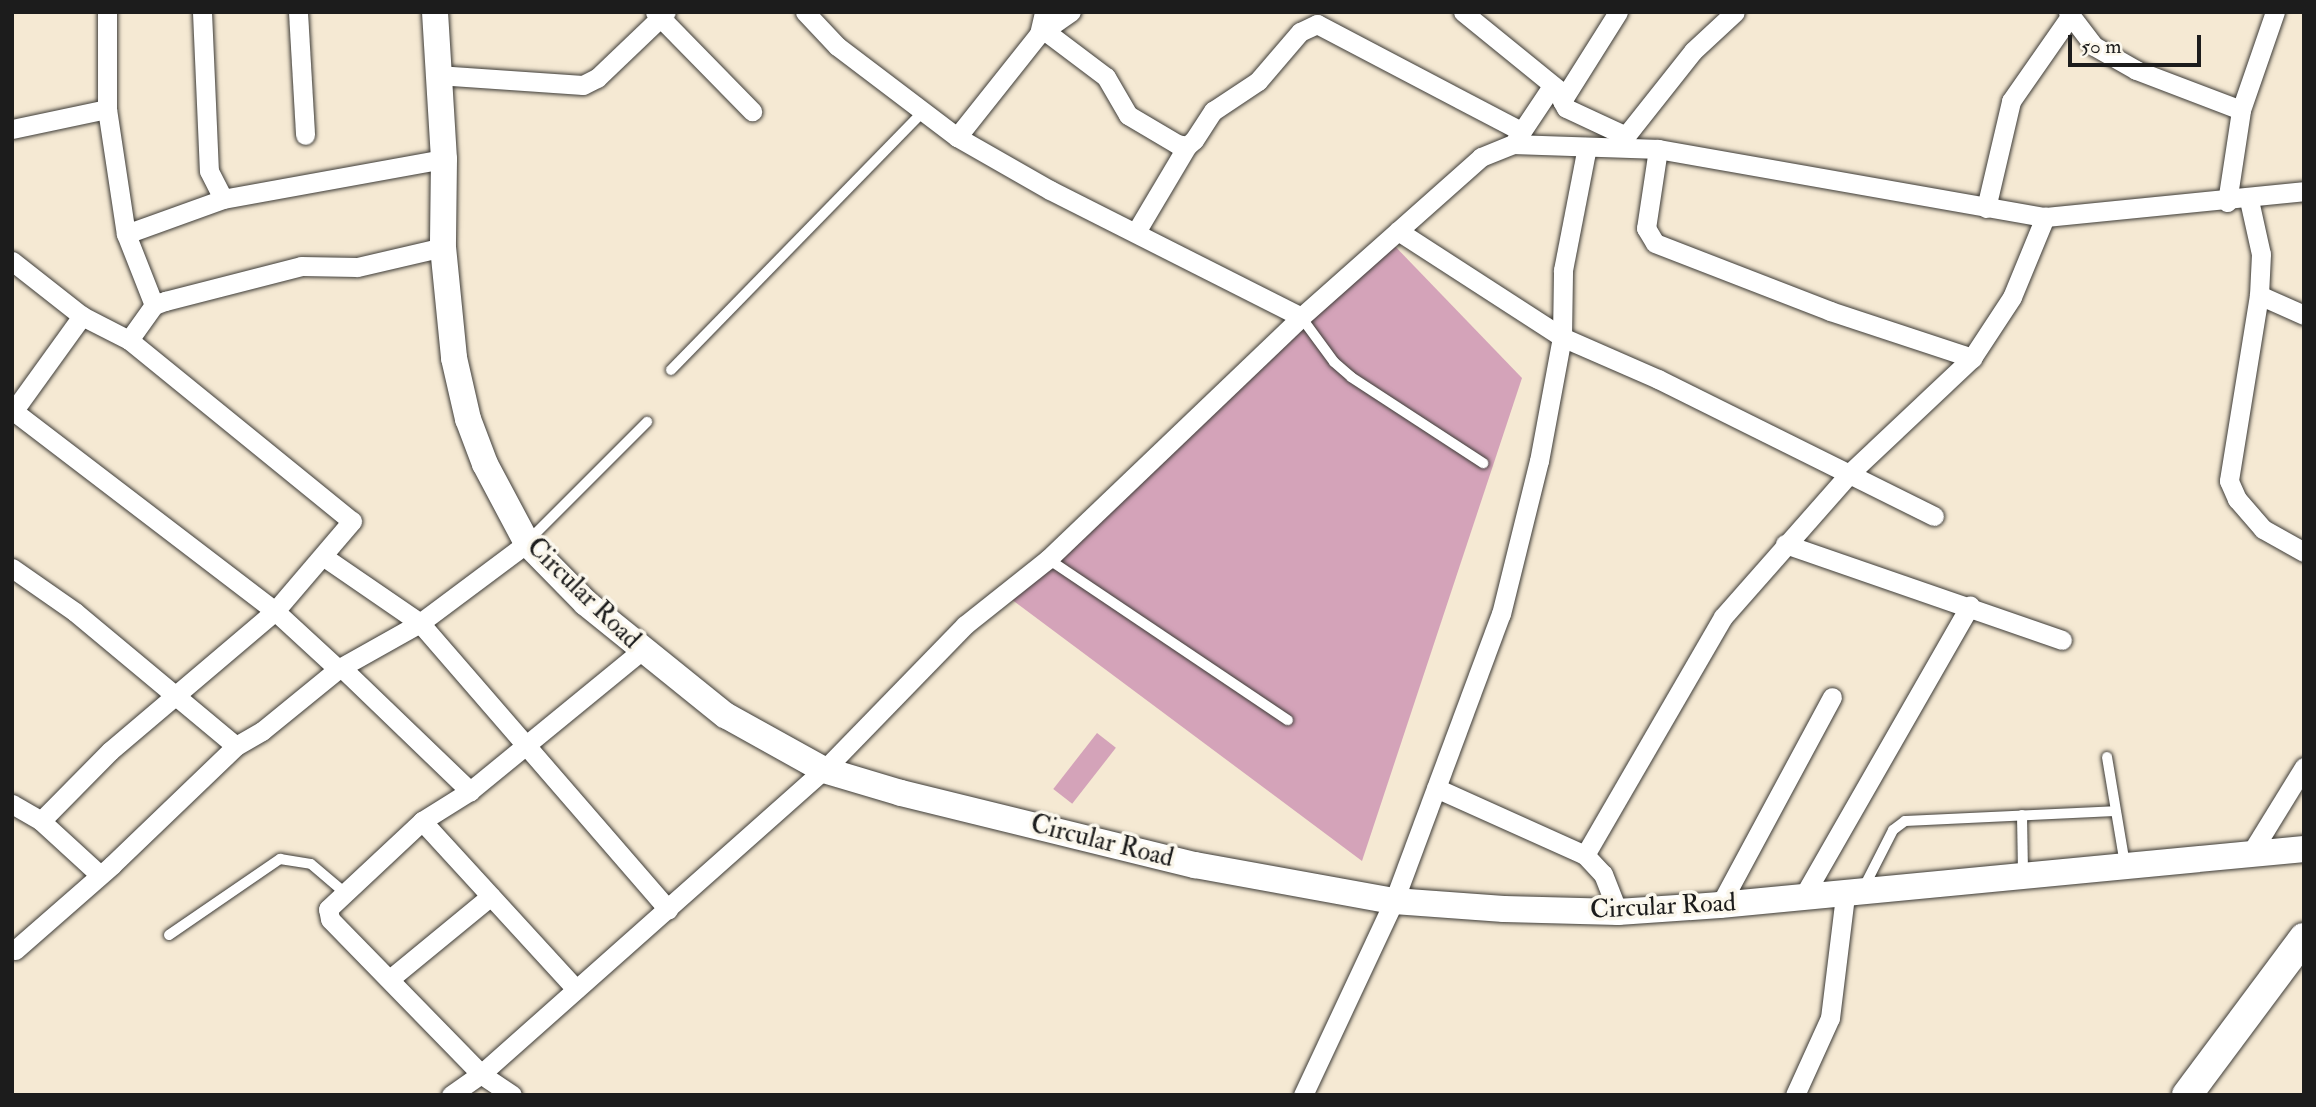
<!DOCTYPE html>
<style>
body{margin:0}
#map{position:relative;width:2316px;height:1107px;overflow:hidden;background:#f5e9d3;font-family:"IM FELL Double Pica",serif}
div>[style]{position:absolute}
.building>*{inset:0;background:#d4a3b9;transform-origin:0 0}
.roads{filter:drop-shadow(0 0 2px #3d3b37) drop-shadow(0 0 2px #3d3b37)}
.lane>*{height:10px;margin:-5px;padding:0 5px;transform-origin:5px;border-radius:5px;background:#fff}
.street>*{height:19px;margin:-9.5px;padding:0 9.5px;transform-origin:9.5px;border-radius:9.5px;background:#fff}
.secondary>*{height:26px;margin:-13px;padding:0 13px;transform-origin:13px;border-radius:13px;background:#fff}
.primary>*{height:30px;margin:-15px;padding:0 15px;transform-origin:15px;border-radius:15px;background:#fff}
span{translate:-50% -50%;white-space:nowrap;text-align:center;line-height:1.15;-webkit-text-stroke:7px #fbf7ec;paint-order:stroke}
.street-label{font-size:26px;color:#1c1c1c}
.frame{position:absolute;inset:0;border:14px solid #1c1c1c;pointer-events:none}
.scale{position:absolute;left:2068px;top:35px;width:133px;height:32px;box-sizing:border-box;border:4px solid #1c1c1c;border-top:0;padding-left:9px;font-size:21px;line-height:24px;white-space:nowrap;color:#1c1c1c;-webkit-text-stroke:5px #fbf7ec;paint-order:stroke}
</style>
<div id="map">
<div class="building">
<i style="clip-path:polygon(1389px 240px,1522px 378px,1362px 861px,1003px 593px)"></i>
<i style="left:1097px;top:733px;width:24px;height:71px;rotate:38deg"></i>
</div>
<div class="roads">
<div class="lane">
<i style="left:1301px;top:317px;width:56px;rotate:53.7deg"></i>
<i style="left:1334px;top:362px;width:23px;rotate:41deg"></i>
<i style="left:1351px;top:377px;width:158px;rotate:33.1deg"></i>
<i style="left:671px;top:370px;width:361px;rotate:-45.7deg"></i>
<i style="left:527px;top:542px;width:170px;rotate:-45deg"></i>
<i style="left:1048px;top:559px;width:289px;rotate:33.9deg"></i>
<i style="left:2107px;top:757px;width:109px;rotate:80.5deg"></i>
<i style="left:2022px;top:815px;width:59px;rotate:89deg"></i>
<i style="left:1864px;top:887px;width:64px;rotate:-63deg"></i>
<i style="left:1893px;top:830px;width:15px;rotate:-37deg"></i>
<i style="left:1905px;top:821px;width:210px;rotate:-2.7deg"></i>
<i style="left:169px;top:935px;width:135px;rotate:-34.4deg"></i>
<i style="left:280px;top:859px;width:31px;rotate:9deg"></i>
<i style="left:311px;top:864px;width:43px;rotate:40.3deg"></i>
</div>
<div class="street">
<i style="left:107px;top:12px;width:97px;rotate:90deg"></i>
<i style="left:107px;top:109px;width:126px;rotate:81.4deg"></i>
<i style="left:126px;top:234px;width:76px;rotate:68.5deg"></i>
<i style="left:202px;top:12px;width:159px;rotate:87.5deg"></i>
<i style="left:209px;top:171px;width:31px;rotate:63deg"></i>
<i style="left:298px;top:12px;width:123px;rotate:86.7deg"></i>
<i style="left:655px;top:12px;width:139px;rotate:45.6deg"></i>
<i style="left:805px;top:12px;width:47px;rotate:46.7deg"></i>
<i style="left:837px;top:46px;width:151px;rotate:37.2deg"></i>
<i style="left:957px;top:137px;width:107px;rotate:29.7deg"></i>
<i style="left:1050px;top:190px;width:281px;rotate:26.8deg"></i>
<i style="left:1463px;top:12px;width:132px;rotate:39.1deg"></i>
<i style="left:1618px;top:12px;width:105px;rotate:122.2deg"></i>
<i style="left:1562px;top:101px;width:8px;rotate:60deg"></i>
<i style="left:1566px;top:108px;width:66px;rotate:25deg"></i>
<i style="left:2068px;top:12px;width:43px;rotate:52.6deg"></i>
<i style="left:2094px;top:46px;width:48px;rotate:29.7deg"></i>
<i style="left:2136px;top:70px;width:112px;rotate:20.9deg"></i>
<i style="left:1045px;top:31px;width:76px;rotate:37deg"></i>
<i style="left:1106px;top:77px;width:44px;rotate:59.9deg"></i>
<i style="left:1128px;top:115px;width:57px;rotate:30.6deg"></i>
<i style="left:1177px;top:144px;width:10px;rotate:11deg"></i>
<i style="left:1187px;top:146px;width:9px;rotate:-41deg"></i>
<i style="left:1194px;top:140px;width:35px;rotate:-57deg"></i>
<i style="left:1213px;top:111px;width:54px;rotate:-33.7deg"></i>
<i style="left:1258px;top:81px;width:65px;rotate:-49.4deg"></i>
<i style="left:1300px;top:32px;width:19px;rotate:-25deg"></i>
<i style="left:1317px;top:24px;width:230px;rotate:27.7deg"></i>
<i style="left:1039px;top:34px;width:39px;rotate:-35deg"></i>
<i style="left:437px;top:75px;width:146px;rotate:3.9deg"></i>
<i style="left:583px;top:85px;width:16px;rotate:-27deg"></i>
<i style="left:597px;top:78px;width:95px;rotate:-43.7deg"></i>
<i style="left:12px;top:129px;width:97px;rotate:-11.9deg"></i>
<i style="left:957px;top:137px;width:132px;rotate:-51.5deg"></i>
<i style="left:1039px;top:34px;width:23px;rotate:-77deg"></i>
<i style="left:1516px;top:140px;width:65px;rotate:-56.3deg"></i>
<i style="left:1617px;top:147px;width:122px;rotate:-51.6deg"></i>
<i style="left:1693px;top:51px;width:57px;rotate:-42.9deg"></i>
<i style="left:1658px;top:149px;width:80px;rotate:98.6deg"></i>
<i style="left:1646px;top:228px;width:17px;rotate:59deg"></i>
<i style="left:1655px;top:243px;width:188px;rotate:21.2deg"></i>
<i style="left:1830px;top:311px;width:150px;rotate:18.3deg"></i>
<i style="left:2249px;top:200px;width:55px;rotate:77.5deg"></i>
<i style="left:2261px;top:254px;width:41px;rotate:92.8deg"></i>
<i style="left:2259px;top:295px;width:188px;rotate:99.2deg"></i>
<i style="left:2229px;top:481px;width:20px;rotate:66deg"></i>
<i style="left:2237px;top:499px;width:40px;rotate:49deg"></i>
<i style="left:2263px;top:529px;width:47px;rotate:29.3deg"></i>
<i style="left:2227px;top:202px;width:93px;rotate:-81.3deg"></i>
<i style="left:2241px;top:110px;width:104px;rotate:-70.9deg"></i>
<i style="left:1986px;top:208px;width:110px;rotate:-76.8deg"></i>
<i style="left:2011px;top:101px;width:105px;rotate:-55.1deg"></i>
<i style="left:1398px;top:231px;width:195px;rotate:32.9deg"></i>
<i style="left:1562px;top:337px;width:105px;rotate:23.6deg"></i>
<i style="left:1658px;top:379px;width:308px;rotate:26.4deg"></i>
<i style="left:1136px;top:232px;width:100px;rotate:-59.3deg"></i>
<i style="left:126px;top:234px;width:103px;rotate:-19.8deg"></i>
<i style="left:223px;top:199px;width:225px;rotate:-10.3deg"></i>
<i style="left:12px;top:261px;width:89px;rotate:38.2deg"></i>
<i style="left:82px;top:316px;width:53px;rotate:27.1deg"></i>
<i style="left:129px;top:340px;width:287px;rotate:39.1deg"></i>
<i style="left:352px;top:521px;width:118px;rotate:130.5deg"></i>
<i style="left:275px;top:611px;width:216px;rotate:139.7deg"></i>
<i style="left:110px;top:751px;width:98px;rotate:134.6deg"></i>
<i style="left:2259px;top:295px;width:49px;rotate:24deg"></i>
<i style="left:129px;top:340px;width:43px;rotate:-54.5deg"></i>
<i style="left:154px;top:305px;width:12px;rotate:-20deg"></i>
<i style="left:165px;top:301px;width:140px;rotate:-14.4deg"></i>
<i style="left:301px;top:266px;width:56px;rotate:1deg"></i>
<i style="left:357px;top:267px;width:88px;rotate:-13.1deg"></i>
<i style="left:12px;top:410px;width:331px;rotate:37.4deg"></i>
<i style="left:275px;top:611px;width:86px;rotate:42.6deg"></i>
<i style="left:12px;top:413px;width:120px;rotate:-54.2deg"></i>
<i style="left:1785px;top:544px;width:293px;rotate:19.1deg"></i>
<i style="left:324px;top:557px;width:116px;rotate:34.5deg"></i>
<i style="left:420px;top:623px;width:379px;rotate:49.1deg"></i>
<i style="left:12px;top:568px;width:77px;rotate:34.9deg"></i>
<i style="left:75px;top:612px;width:209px;rotate:39.8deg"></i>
<i style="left:342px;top:668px;width:178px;rotate:43.9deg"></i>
<i style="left:1436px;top:788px;width:163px;rotate:24.2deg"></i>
<i style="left:1585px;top:855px;width:26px;rotate:47deg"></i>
<i style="left:1603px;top:874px;width:41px;rotate:68.5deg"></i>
<i style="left:12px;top:804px;width:34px;rotate:30deg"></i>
<i style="left:41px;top:821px;width:80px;rotate:42.5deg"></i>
<i style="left:422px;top:821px;width:228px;rotate:47.5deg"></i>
<i style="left:2251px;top:853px;width:101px;rotate:-58.4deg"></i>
<i style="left:1585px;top:855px;width:275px;rotate:-59.9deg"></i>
<i style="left:1723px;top:617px;width:192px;rotate:-48.6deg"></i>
<i style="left:1850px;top:473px;width:168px;rotate:-43.3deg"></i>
<i style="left:1972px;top:358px;width:73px;rotate:-56.7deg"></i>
<i style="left:2012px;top:297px;width:87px;rotate:-67.6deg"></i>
<i style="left:1803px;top:897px;width:336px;rotate:-60.2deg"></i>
<i style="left:1720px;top:905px;width:236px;rotate:-61.7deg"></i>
<i style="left:15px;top:950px;width:129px;rotate:-41.2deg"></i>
<i style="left:112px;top:865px;width:172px;rotate:-43.8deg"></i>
<i style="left:236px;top:746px;width:30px;rotate:-30deg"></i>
<i style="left:262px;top:731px;width:98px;rotate:-39.2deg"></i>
<i style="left:338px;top:669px;width:94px;rotate:-29.3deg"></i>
<i style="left:420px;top:623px;width:134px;rotate:-36.8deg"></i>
<i style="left:391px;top:978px;width:129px;rotate:-39.4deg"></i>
<i style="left:451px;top:1095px;width:37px;rotate:-35deg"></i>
<i style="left:481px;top:1074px;width:458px;rotate:-41.6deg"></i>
<i style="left:824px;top:770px;width:202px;rotate:-45.8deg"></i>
<i style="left:965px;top:625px;width:106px;rotate:-38.5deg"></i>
<i style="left:1048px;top:559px;width:350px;rotate:-43.7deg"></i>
<i style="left:1301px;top:317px;width:241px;rotate:-41.6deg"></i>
<i style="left:1481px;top:157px;width:35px;rotate:-22deg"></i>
<i style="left:1514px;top:144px;width:144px;rotate:2deg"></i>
<i style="left:1658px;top:149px;width:393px;rotate:10deg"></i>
<i style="left:2045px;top:217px;width:260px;rotate:-5.7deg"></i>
<i style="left:512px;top:1095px;width:37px;rotate:-146deg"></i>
<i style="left:481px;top:1074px;width:216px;rotate:-134.3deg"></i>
<i style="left:330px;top:919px;width:10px;rotate:-101deg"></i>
<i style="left:328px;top:909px;width:129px;rotate:-43.1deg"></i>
<i style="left:422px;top:821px;width:57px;rotate:-32deg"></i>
<i style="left:470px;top:791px;width:221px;rotate:-39.3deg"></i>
<i style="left:1303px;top:1095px;width:214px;rotate:-64.9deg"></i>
<i style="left:1394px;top:901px;width:306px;rotate:-69.6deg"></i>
<i style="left:1501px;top:614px;width:158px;rotate:-76.1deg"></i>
<i style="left:1539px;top:461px;width:126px;rotate:-79.5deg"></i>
<i style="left:1562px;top:337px;width:67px;rotate:-89.1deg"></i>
<i style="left:1563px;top:270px;width:125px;rotate:-79deg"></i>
<i style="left:1795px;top:1095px;width:85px;rotate:-65.6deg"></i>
<i style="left:1830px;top:1018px;width:124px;rotate:-83deg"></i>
</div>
<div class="secondary">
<i style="left:435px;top:12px;width:147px;rotate:86.5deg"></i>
<i style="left:444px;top:159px;width:88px;rotate:90.7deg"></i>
<i style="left:443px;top:247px;width:112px;rotate:84.3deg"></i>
<i style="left:454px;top:358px;width:63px;rotate:77.1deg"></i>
<i style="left:468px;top:419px;width:48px;rotate:69.3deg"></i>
<i style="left:485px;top:464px;width:89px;rotate:62deg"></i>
<i style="left:527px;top:543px;width:84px;rotate:45.5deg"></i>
<i style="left:586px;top:603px;width:179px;rotate:38.9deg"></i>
<i style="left:725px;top:715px;width:113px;rotate:29.1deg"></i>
<i style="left:824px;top:770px;width:80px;rotate:16.6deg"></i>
<i style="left:901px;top:793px;width:303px;rotate:13.8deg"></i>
<i style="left:1195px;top:865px;width:202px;rotate:10.3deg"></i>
<i style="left:1394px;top:901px;width:110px;rotate:4.2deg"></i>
<i style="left:1504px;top:909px;width:114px;rotate:1.5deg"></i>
<i style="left:1618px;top:912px;width:102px;rotate:-3.9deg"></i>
<i style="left:1720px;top:905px;width:587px;rotate:-5.48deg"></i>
</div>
<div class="primary">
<i style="left:2187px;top:1095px;width:196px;rotate:-53.3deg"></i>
</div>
</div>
<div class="street-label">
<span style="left:583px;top:594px;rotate:44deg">Circular Road</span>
<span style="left:1102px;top:842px;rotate:14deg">Circular Road</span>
<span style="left:1663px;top:907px;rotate:-3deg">Circular Road</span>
</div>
<div class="frame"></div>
<div class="scale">50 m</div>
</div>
